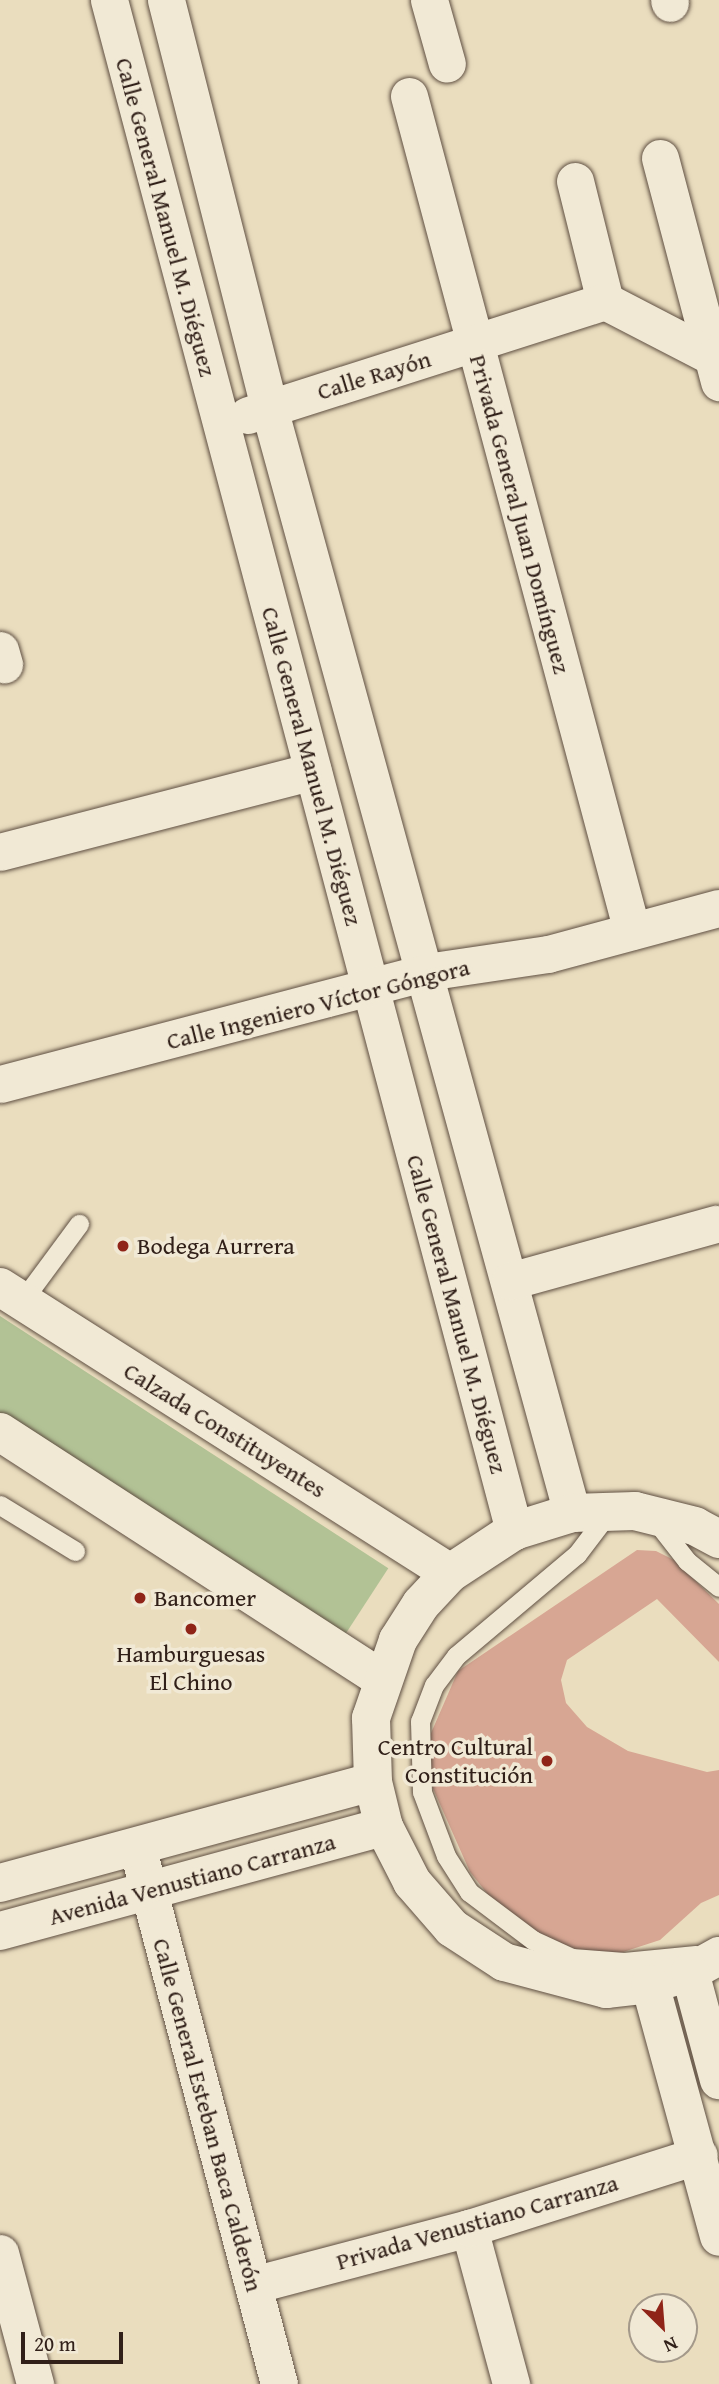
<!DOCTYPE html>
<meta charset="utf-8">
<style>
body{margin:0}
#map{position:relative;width:719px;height:2384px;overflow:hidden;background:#eaddbe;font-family:"Gentium Book Plus",serif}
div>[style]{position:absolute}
.green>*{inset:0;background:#b2c295;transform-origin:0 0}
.building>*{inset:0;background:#d7a693}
.roads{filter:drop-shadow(0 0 2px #5f4f42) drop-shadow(0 0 2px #5f4f42)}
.service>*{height:19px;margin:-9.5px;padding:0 9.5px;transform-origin:9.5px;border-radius:9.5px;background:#f1e9d5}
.minor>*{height:37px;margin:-18.5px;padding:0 18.5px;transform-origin:18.5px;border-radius:18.5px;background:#f1e9d5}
.tertiary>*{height:38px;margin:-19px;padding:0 19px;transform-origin:19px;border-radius:19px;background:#f1e9d5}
.dots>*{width:19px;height:19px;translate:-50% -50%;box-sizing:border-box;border:4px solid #f1e9d5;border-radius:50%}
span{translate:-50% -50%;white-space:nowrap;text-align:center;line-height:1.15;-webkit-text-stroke:7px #f1e9d5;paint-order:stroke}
.street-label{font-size:24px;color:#312019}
.poi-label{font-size:24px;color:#312019}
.left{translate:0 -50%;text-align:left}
.right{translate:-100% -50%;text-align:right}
.north{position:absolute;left:628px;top:2293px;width:70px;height:70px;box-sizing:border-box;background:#f1e9d5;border:2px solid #a4998a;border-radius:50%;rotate:155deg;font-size:19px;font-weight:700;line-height:28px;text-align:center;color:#312019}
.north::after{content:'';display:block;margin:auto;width:24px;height:32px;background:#8f2418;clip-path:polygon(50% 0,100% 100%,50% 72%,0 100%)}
.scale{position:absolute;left:21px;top:2332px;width:102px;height:32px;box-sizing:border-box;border:4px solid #312019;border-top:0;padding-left:9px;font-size:21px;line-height:24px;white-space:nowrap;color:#312019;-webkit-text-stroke:5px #f1e9d5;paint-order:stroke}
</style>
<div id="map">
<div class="green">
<i style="left:0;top:1316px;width:463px;height:95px;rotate:33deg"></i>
</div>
<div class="building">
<i style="clip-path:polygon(637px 1550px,656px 1551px,674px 1560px,719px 1604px,719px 1662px,657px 1599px,567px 1660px,561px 1680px,566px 1703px,587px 1727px,628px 1751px,707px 1772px,719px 1770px,719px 1895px,701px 1903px,660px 1940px,620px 1953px,578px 1950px,536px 1933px,498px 1907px,470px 1872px,431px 1784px,428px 1740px,458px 1671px)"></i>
</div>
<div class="roads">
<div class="service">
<i style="left:22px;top:1301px;width:96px;rotate:-53.5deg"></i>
<i style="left:0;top:1505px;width:88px;rotate:31.5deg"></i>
<i style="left:609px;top:1512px;width:53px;rotate:127.3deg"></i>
<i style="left:577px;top:1554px;width:158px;rotate:139.9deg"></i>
<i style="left:456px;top:1656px;width:36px;rotate:127deg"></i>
<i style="left:434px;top:1685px;width:39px;rotate:111deg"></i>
<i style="left:420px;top:1721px;width:71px;rotate:88.4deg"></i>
<i style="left:422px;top:1792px;width:68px;rotate:69.4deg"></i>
<i style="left:446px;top:1856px;width:43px;rotate:57.4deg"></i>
<i style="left:469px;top:1892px;width:80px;rotate:36.9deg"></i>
<i style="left:533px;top:1940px;width:43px;rotate:24.8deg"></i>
<i style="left:572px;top:1958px;width:52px;rotate:4.4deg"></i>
<i style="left:624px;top:1962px;width:72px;rotate:-5.6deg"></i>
<i style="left:655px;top:1520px;width:52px;rotate:52deg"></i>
<i style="left:687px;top:1561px;width:41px;rotate:39.1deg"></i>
</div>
<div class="minor">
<i style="left:109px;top:0;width:1584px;rotate:75.18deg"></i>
<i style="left:166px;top:0;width:421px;rotate:75.8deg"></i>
<i style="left:269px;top:408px;width:1146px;rotate:74.67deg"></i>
<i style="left:429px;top:0;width:66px;rotate:74.3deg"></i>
<i style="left:669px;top:0;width:3px;rotate:72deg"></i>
<i style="left:409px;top:96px;width:864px;rotate:75.05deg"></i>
<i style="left:660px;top:158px;width:232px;rotate:75.2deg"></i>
<i style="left:575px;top:181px;width:124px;rotate:76deg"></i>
<i style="left:248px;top:415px;width:375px;rotate:-17.7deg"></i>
<i style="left:605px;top:301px;width:122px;rotate:27.4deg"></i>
<i style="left:713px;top:357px;width:6px;rotate:-18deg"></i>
<i style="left:0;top:650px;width:15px;rotate:74deg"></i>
<i style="left:0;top:852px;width:323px;rotate:-14.5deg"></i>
<i style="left:0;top:1084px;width:440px;rotate:-14.7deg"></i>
<i style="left:426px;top:972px;width:123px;rotate:-8.4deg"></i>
<i style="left:548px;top:954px;width:177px;rotate:-15.1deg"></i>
<i style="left:510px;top:1281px;width:214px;rotate:-15.5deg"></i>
<i style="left:137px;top:1846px;width:556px;rotate:75.21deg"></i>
<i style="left:469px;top:2228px;width:162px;rotate:74.9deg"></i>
<i style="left:0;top:2253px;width:136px;rotate:75deg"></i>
<i style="left:253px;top:2285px;width:223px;rotate:-14.8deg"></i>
<i style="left:469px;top:2228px;width:241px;rotate:-17.6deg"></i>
</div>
<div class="tertiary">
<i style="left:0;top:1287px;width:533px;rotate:32.44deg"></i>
<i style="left:0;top:1432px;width:455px;rotate:32.9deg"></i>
<i style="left:719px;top:1539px;width:27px;rotate:-152deg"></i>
<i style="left:695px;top:1526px;width:62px;rotate:-166deg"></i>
<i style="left:635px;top:1511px;width:63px;rotate:178.2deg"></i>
<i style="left:572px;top:1513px;width:61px;rotate:162.8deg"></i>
<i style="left:514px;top:1531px;width:77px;rotate:146.7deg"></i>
<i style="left:450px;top:1573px;width:42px;rotate:133.1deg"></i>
<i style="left:421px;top:1604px;width:43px;rotate:122.6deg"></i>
<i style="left:398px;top:1640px;width:83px;rotate:109.1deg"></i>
<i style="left:371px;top:1718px;width:64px;rotate:88.2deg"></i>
<i style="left:373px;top:1782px;width:46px;rotate:76.3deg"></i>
<i style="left:384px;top:1827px;width:62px;rotate:63deg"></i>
<i style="left:412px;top:1882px;width:61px;rotate:49deg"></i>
<i style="left:452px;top:1928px;width:62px;rotate:33.2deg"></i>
<i style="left:504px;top:1962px;width:106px;rotate:14.8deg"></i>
<i style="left:606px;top:1989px;width:44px;rotate:-6.5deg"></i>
<i style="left:650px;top:1984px;width:42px;rotate:-16.7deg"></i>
<i style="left:690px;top:1972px;width:33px;rotate:-29deg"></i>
<i style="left:0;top:1883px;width:386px;rotate:-15.2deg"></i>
<i style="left:0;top:1931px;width:398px;rotate:-15.2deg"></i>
<i style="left:690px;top:1972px;width:112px;rotate:75deg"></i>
<i style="left:650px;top:1984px;width:262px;rotate:74.7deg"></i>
</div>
</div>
<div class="dots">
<i style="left:123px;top:1246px;background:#8f2418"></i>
<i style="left:140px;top:1598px;background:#8f2418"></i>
<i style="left:191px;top:1629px;background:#8f2418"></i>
<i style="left:547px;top:1761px;background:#8f2418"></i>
</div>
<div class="street-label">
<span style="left:166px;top:217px;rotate:75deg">Calle General Manuel M. Diéguez</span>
<span style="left:374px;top:375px;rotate:-17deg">Calle Rayón</span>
<span style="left:520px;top:514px;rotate:75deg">Privada General Juan Domínguez</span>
<span style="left:312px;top:766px;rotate:75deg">Calle General Manuel M. Diéguez</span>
<span style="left:318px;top:1004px;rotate:-14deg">Calle Ingeniero Víctor Góngora</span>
<span style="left:457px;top:1314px;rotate:75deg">Calle General Manuel M. Diéguez</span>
<span style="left:225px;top:1430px;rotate:32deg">Calzada Constituyentes</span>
<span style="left:192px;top:1879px;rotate:-15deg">Avenida Venustiano Carranza</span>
<span style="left:208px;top:2115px;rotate:75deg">Calle General Esteban Baca Calderón</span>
<span style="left:477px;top:2222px;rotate:-16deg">Privada Venustiano Carranza</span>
</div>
<div class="poi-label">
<span class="left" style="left:137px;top:1246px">Bodega Aurrera</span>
<span class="left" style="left:154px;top:1598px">Bancomer</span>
<span style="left:191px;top:1668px">Hamburguesas<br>El Chino</span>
<span class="right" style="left:533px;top:1761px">Centro Cultural<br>Constitución</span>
</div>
<div class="north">N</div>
<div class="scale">20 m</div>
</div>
